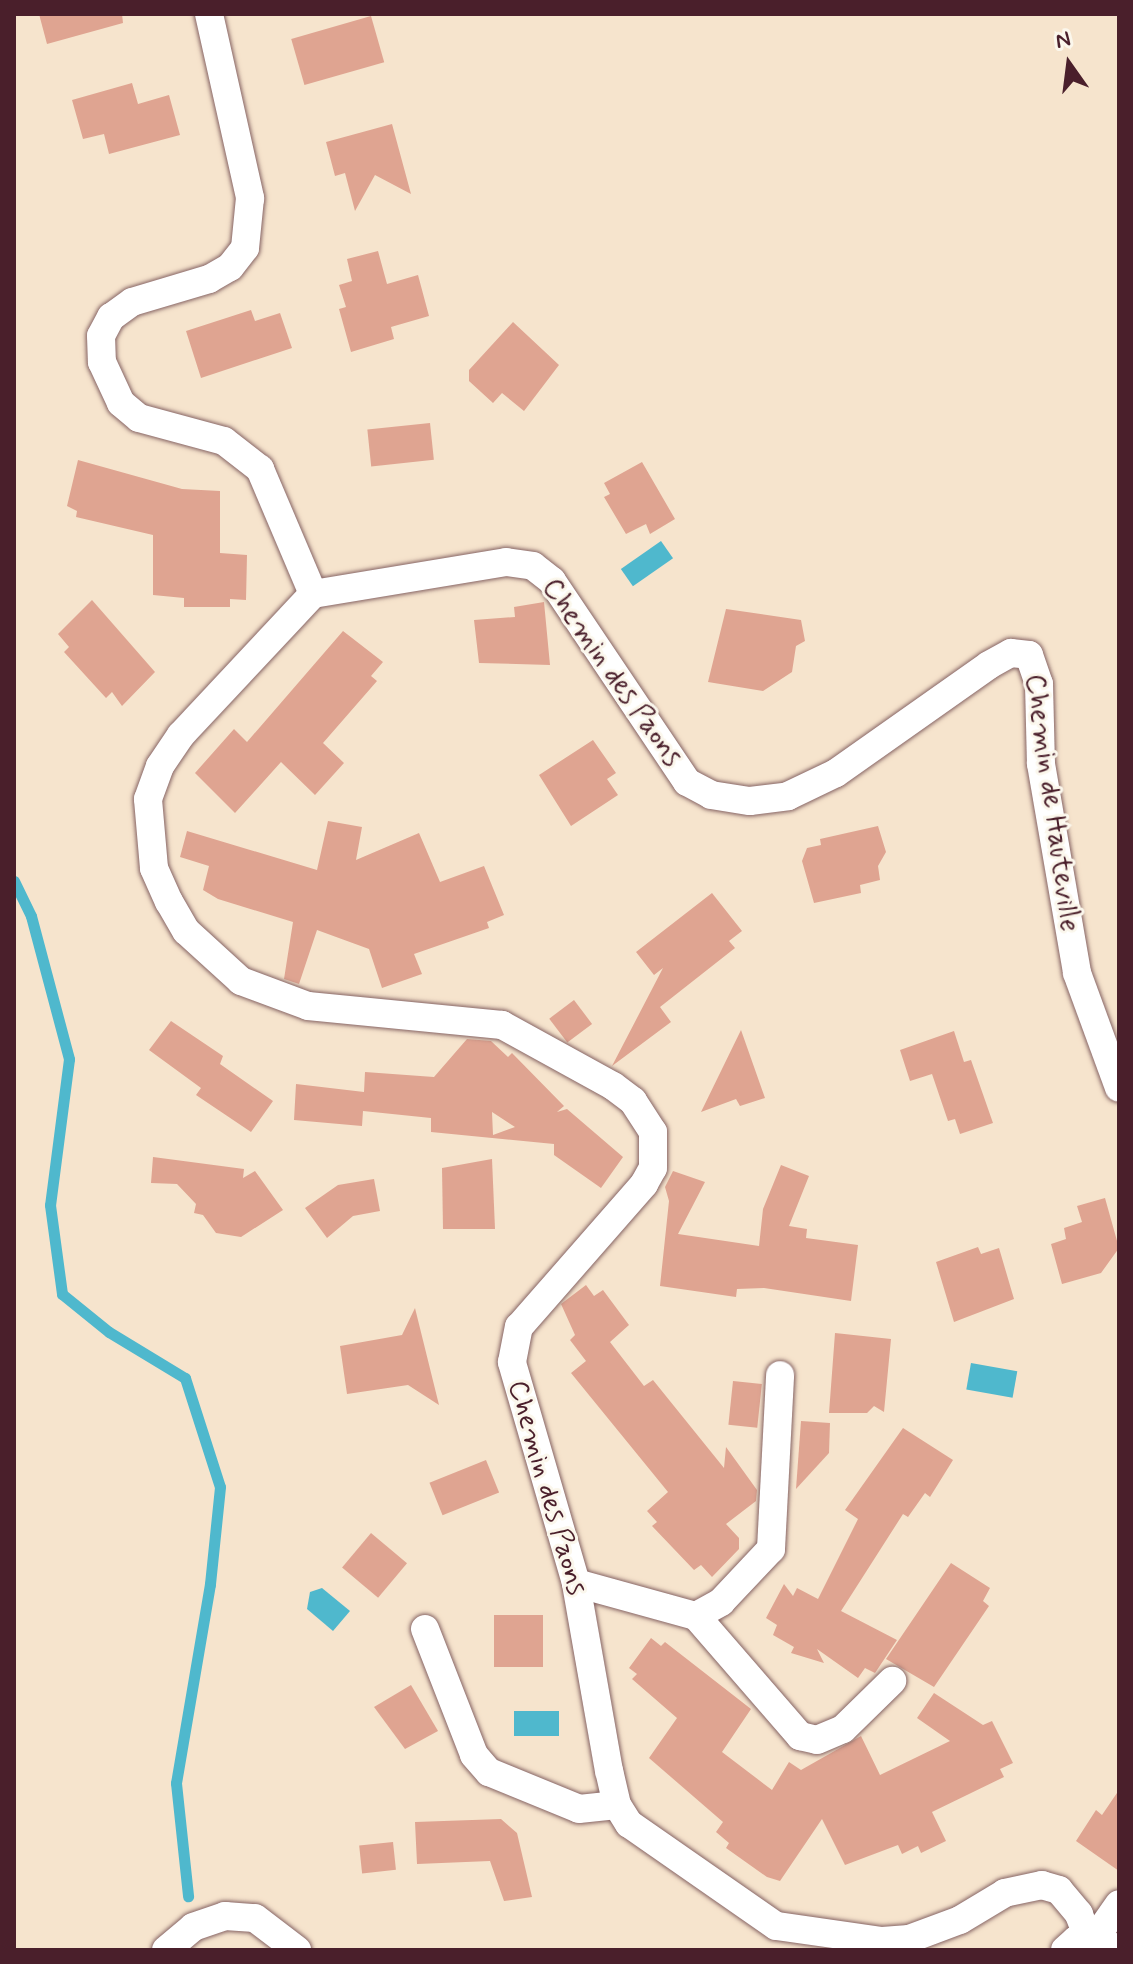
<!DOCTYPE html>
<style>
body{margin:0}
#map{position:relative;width:1133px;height:1964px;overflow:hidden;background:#f6e4cd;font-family:Mynerve,sans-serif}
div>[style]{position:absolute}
.water>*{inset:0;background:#4fb8cd;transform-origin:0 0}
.stream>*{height:11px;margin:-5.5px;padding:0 5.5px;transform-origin:5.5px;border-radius:5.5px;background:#4fb8cd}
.building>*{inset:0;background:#dfa491;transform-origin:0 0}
.roads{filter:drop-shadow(0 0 2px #866464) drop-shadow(0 0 2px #866464)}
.minor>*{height:28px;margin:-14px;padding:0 14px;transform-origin:14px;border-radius:14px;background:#fff}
span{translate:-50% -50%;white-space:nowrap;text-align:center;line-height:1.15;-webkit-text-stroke:6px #fbf7ec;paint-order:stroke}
.street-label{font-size:28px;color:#4a1f2b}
.frame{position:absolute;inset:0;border:16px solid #4a1f2b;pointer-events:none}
.north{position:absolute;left:1029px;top:24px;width:80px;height:80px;-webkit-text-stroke:6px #fbf7ec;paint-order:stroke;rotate:346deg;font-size:22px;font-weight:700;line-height:32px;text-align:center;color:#4a1f2b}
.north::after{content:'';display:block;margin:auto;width:28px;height:36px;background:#4a1f2b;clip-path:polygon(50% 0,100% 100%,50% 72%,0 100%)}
</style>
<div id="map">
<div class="water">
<i style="left:661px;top:541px;width:21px;height:49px;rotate:55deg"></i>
<i style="left:971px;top:1363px;width:47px;height:27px;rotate:10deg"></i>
<i style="clip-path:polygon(322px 1588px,350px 1611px,333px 1631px,307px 1609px,310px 1592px)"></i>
<i style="left:559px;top:1711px;width:25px;height:45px;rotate:90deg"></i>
</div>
<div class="stream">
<i style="left:14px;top:881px;width:39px;rotate:64deg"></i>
<i style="left:31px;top:916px;width:148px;rotate:75.1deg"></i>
<i style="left:69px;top:1059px;width:147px;rotate:97.4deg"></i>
<i style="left:50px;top:1205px;width:90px;rotate:82.3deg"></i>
<i style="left:62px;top:1294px;width:60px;rotate:39deg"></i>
<i style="left:109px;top:1332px;width:89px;rotate:31.2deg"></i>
<i style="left:185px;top:1378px;width:114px;rotate:72.2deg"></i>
<i style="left:220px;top:1487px;width:98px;rotate:95.9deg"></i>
<i style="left:210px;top:1584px;width:202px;rotate:99.7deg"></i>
<i style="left:176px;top:1783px;width:114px;rotate:83.9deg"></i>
</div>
<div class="building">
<i style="clip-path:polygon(39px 14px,122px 14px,123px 23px,47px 44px)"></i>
<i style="left:371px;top:16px;width:48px;height:83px;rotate:74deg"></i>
<i style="clip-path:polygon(132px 83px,138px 104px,169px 95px,180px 135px,109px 154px,104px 134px,83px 139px,72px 100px)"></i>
<i style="clip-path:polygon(392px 124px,411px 194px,375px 175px,355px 211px,345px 173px,335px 176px,326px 142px)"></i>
<i style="clip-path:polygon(378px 251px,387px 284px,418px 275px,429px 316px,391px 327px,394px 339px,351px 352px,339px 309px,346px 307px,339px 285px,352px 281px,347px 259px)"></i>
<i style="clip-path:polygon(251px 310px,255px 321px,280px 313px,292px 348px,201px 378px,186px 331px)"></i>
<i style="clip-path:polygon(513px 322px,559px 365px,524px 411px,502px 393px,493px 403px,469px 381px,469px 370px)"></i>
<i style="left:430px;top:423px;width:37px;height:63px;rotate:84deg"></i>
<i style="clip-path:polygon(78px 460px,182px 489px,220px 491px,220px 553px,247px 555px,246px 600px,230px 599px,230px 607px,184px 607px,184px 598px,153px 595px,153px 535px,76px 517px,77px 511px,67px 506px)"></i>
<i style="clip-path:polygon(642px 462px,675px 519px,650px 534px,646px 524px,626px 534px,604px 497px,610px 494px,604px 483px)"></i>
<i style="clip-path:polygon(92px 600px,155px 672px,122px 706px,112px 692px,106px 698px,64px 652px,69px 647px,58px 634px)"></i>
<i style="clip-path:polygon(544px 602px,550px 665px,479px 663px,474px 620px,515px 617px,514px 607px)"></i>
<i style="clip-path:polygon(726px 609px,801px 620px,805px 641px,796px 646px,792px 672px,763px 691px,708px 682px)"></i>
<i style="clip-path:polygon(343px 631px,383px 662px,371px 676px,377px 681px,323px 743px,344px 763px,315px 795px,281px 762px,235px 813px,195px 773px,234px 729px,247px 742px)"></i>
<i style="clip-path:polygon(593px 740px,616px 773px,607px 779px,618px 795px,571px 826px,539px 775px)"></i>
<i style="clip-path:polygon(328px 821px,362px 827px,356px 860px,419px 833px,440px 882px,484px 866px,504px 915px,487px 922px,489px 928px,414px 954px,422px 974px,382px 988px,369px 949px,317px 930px,299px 984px,284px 979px,293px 922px,218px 899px,203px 890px,209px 866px,180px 857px,187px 831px,317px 870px)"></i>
<i style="clip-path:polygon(878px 826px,886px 852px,878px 866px,880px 880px,860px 885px,861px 893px,814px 903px,802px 861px,807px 848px,821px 845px,820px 839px)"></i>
<i style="clip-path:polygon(712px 893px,742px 931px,729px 941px,735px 948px,660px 1007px,671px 1022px,612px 1066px,663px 968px,654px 975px,636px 952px)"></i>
<i style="left:574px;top:1000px;width:30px;height:31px;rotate:53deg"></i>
<i style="clip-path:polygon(171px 1021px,223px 1056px,220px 1064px,273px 1101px,251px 1132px,196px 1095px,201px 1088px,149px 1050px)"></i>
<i style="clip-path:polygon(741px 1030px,765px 1098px,740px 1106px,736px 1099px,701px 1112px)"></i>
<i style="clip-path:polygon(954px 1031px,964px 1062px,971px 1060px,993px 1123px,960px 1134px,955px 1119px,948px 1121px,932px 1074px,910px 1081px,900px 1050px)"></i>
<i style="clip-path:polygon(evenodd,467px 1039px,491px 1041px,508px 1057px,512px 1053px,564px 1106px,557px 1112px,567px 1109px,623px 1157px,601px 1188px,554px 1155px,554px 1144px,431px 1132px,431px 1118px,363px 1111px,362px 1126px,294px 1120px,296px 1084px,364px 1092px,365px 1072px,434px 1077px,467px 1039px,492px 1112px,515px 1127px,493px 1135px,492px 1112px)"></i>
<i style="clip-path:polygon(153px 1157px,244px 1169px,243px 1178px,255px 1171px,283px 1210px,241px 1237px,216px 1233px,203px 1215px,194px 1213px,196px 1204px,177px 1184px,151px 1183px)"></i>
<i style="clip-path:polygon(492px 1159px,495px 1229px,443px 1229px,442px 1168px)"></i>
<i style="clip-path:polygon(781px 1165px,809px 1176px,789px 1226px,807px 1229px,806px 1238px,858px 1245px,851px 1301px,764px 1288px,737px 1289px,736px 1297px,660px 1286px,669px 1201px,665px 1187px,673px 1171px,705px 1182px,678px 1234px,759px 1246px,763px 1209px)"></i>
<i style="clip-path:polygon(374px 1179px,380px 1211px,353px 1216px,327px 1238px,305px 1208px,338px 1185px)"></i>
<i style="clip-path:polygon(1105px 1198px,1119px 1248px,1101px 1273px,1062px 1284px,1051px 1244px,1066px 1239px,1064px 1228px,1082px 1222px,1077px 1206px)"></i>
<i style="clip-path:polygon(978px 1247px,981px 1254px,999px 1248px,1014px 1299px,954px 1322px,936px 1262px)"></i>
<i style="clip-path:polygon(586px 1285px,594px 1296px,603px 1290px,629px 1325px,610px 1342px,644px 1386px,653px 1380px,724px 1468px,726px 1447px,757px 1490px,756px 1501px,726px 1524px,739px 1538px,739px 1549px,712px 1577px,701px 1565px,694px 1570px,652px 1526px,657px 1522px,647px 1511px,668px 1492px,571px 1373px,586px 1361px,570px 1340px,575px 1335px,561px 1304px)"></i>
<i style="clip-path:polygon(415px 1308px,439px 1405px,408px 1385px,347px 1394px,340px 1346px,402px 1335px)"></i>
<i style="clip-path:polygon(835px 1333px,891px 1339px,884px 1412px,874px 1406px,867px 1413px,829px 1413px)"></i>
<i style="left:733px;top:1381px;width:29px;height:44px;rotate:6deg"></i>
<i style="clip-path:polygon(801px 1421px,830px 1423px,829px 1453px,796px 1489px)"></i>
<i style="clip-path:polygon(903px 1428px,953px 1460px,930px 1497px,925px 1493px,908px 1517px,903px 1514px,841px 1611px,897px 1640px,875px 1673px,865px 1668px,858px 1678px,817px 1649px,824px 1663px,791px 1653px,794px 1647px,773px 1635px,777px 1625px,766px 1618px,784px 1584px,793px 1596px,797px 1588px,818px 1599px,858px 1519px,845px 1510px)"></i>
<i style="left:486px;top:1460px;width:35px;height:61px;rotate:68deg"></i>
<i style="left:371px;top:1533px;width:47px;height:45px;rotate:40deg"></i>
<i style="clip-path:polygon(951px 1563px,990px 1588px,983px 1601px,989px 1606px,934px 1687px,886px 1659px)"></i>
<i style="left:494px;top:1615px;width:49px;height:52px"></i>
<i style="clip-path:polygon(651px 1638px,661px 1646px,665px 1642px,751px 1709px,722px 1752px,772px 1790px,789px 1762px,801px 1770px,861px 1736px,880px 1775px,950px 1741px,917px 1718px,934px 1693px,983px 1725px,992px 1721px,1013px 1763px,1000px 1769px,1004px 1777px,932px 1812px,946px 1841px,921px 1853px,918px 1846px,902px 1854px,898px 1845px,845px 1865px,822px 1819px,780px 1881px,767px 1877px,726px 1848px,729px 1843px,716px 1832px,723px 1822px,649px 1758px,677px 1718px,632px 1679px,637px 1674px,629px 1668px)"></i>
<i style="clip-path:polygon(411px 1685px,438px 1731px,405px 1749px,374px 1707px)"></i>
<i style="clip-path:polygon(1119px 1790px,1119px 1871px,1076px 1841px,1096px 1810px,1102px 1815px)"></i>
<i style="clip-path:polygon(501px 1819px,517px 1833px,532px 1897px,504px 1901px,490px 1861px,417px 1864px,415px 1822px)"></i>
<i style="left:393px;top:1842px;width:28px;height:34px;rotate:84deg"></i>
</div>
<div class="roads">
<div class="minor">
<i style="left:209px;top:14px;width:189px;rotate:77.4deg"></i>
<i style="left:250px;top:198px;width:50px;rotate:95.7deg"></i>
<i style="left:245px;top:248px;width:24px;rotate:128deg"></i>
<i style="left:230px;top:267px;width:24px;rotate:150deg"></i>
<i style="left:209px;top:279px;width:80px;rotate:163.4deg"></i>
<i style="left:132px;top:302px;width:26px;rotate:144deg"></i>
<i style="left:111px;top:317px;width:21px;rotate:118deg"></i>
<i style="left:101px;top:336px;width:26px;rotate:88deg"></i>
<i style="left:102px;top:362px;width:45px;rotate:65.1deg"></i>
<i style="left:121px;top:403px;width:23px;rotate:40deg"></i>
<i style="left:139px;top:418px;width:88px;rotate:15.1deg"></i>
<i style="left:224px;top:441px;width:46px;rotate:37.9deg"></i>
<i style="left:260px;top:469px;width:136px;rotate:67deg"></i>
<i style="left:576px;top:1583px;width:124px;rotate:15.4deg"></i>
<i style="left:696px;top:1616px;width:29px;rotate:-29deg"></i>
<i style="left:721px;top:1602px;width:73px;rotate:-46.7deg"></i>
<i style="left:771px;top:1549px;width:174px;rotate:-87deg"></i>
<i style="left:696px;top:1616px;width:159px;rotate:49.1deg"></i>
<i style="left:800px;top:1736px;width:17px;rotate:13deg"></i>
<i style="left:817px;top:1740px;width:28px;rotate:-23deg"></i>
<i style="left:843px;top:1729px;width:69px;rotate:-44.4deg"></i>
<i style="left:425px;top:1629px;width:135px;rotate:68.7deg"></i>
<i style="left:474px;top:1755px;width:23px;rotate:49deg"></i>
<i style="left:489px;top:1772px;width:97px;rotate:22.3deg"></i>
<i style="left:579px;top:1809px;width:38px;rotate:-6deg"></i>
<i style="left:1096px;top:1937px;width:40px;rotate:-55.1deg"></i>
<i style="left:1088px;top:1938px;width:26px;rotate:-111deg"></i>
<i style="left:1079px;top:1914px;width:31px;rotate:-130deg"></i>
<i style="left:1059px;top:1890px;width:18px;rotate:-164deg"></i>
<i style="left:1042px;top:1885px;width:38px;rotate:168deg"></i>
<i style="left:1005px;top:1893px;width:52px;rotate:149deg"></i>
<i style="left:960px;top:1920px;width:54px;rotate:159.6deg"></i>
<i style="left:909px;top:1939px;width:27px;rotate:176deg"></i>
<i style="left:882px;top:1941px;width:107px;rotate:-171.9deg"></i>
<i style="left:776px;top:1926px;width:179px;rotate:-145.2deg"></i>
<i style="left:629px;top:1824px;width:22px;rotate:-122deg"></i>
<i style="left:617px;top:1805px;width:35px;rotate:-103deg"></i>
<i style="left:609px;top:1771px;width:191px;rotate:-100deg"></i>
<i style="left:576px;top:1583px;width:230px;rotate:-106.2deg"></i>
<i style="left:512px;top:1362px;width:36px;rotate:-79deg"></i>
<i style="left:519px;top:1327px;width:190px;rotate:-48.8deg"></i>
<i style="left:644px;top:1184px;width:18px;rotate:-61deg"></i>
<i style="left:653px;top:1168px;width:36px;rotate:-90deg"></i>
<i style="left:653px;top:1132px;width:37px;rotate:-123deg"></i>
<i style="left:633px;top:1101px;width:25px;rotate:-143deg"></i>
<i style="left:613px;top:1086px;width:127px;rotate:-151.2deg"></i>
<i style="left:502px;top:1025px;width:195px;rotate:-174.4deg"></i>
<i style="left:308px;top:1006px;width:72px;rotate:-159.5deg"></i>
<i style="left:241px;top:981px;width:74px;rotate:-137.7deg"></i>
<i style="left:186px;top:931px;width:34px;rotate:-120deg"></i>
<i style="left:169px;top:902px;width:37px;rotate:-114deg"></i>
<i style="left:154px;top:868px;width:69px;rotate:-95deg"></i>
<i style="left:148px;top:799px;width:35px;rotate:-70deg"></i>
<i style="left:160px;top:766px;width:37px;rotate:-56deg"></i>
<i style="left:181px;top:735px;width:193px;rotate:-46.9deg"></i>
<i style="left:313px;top:594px;width:196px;rotate:-9.4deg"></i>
<i style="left:506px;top:562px;width:27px;rotate:8deg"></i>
<i style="left:533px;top:566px;width:24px;rotate:38deg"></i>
<i style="left:552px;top:581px;width:242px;rotate:56.1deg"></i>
<i style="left:687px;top:782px;width:27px;rotate:28deg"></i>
<i style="left:711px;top:795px;width:39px;rotate:9deg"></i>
<i style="left:750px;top:801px;width:38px;rotate:-7deg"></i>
<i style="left:788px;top:796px;width:53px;rotate:-25.6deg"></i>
<i style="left:836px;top:773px;width:187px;rotate:-35.2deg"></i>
<i style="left:989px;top:665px;width:25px;rotate:-29deg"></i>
<i style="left:1011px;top:653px;width:18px;rotate:6deg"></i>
<i style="left:1029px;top:655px;width:31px;rotate:71deg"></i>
<i style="left:1039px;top:684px;width:80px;rotate:88.6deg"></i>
<i style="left:1041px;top:764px;width:212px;rotate:80.2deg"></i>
<i style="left:1077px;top:973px;width:122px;rotate:69.9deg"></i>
<i style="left:166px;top:1950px;width:35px;rotate:-40deg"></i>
<i style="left:193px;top:1927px;width:34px;rotate:-19deg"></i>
<i style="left:225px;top:1916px;width:30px;rotate:4deg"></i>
<i style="left:255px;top:1918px;width:53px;rotate:37.3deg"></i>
<i style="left:1065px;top:1950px;width:15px;rotate:-42deg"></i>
<i style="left:1076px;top:1940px;width:20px;rotate:-9deg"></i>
<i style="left:1096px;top:1937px;width:26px;rotate:31deg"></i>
</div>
</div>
<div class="street-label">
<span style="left:611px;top:673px;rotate:55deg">Chemin des Paons</span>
<span style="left:1051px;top:803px;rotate:82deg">Chemin de Hauteville</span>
<span style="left:546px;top:1488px;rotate:74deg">Chemin des Paons</span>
</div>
<div class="frame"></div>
<div class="north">N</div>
</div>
